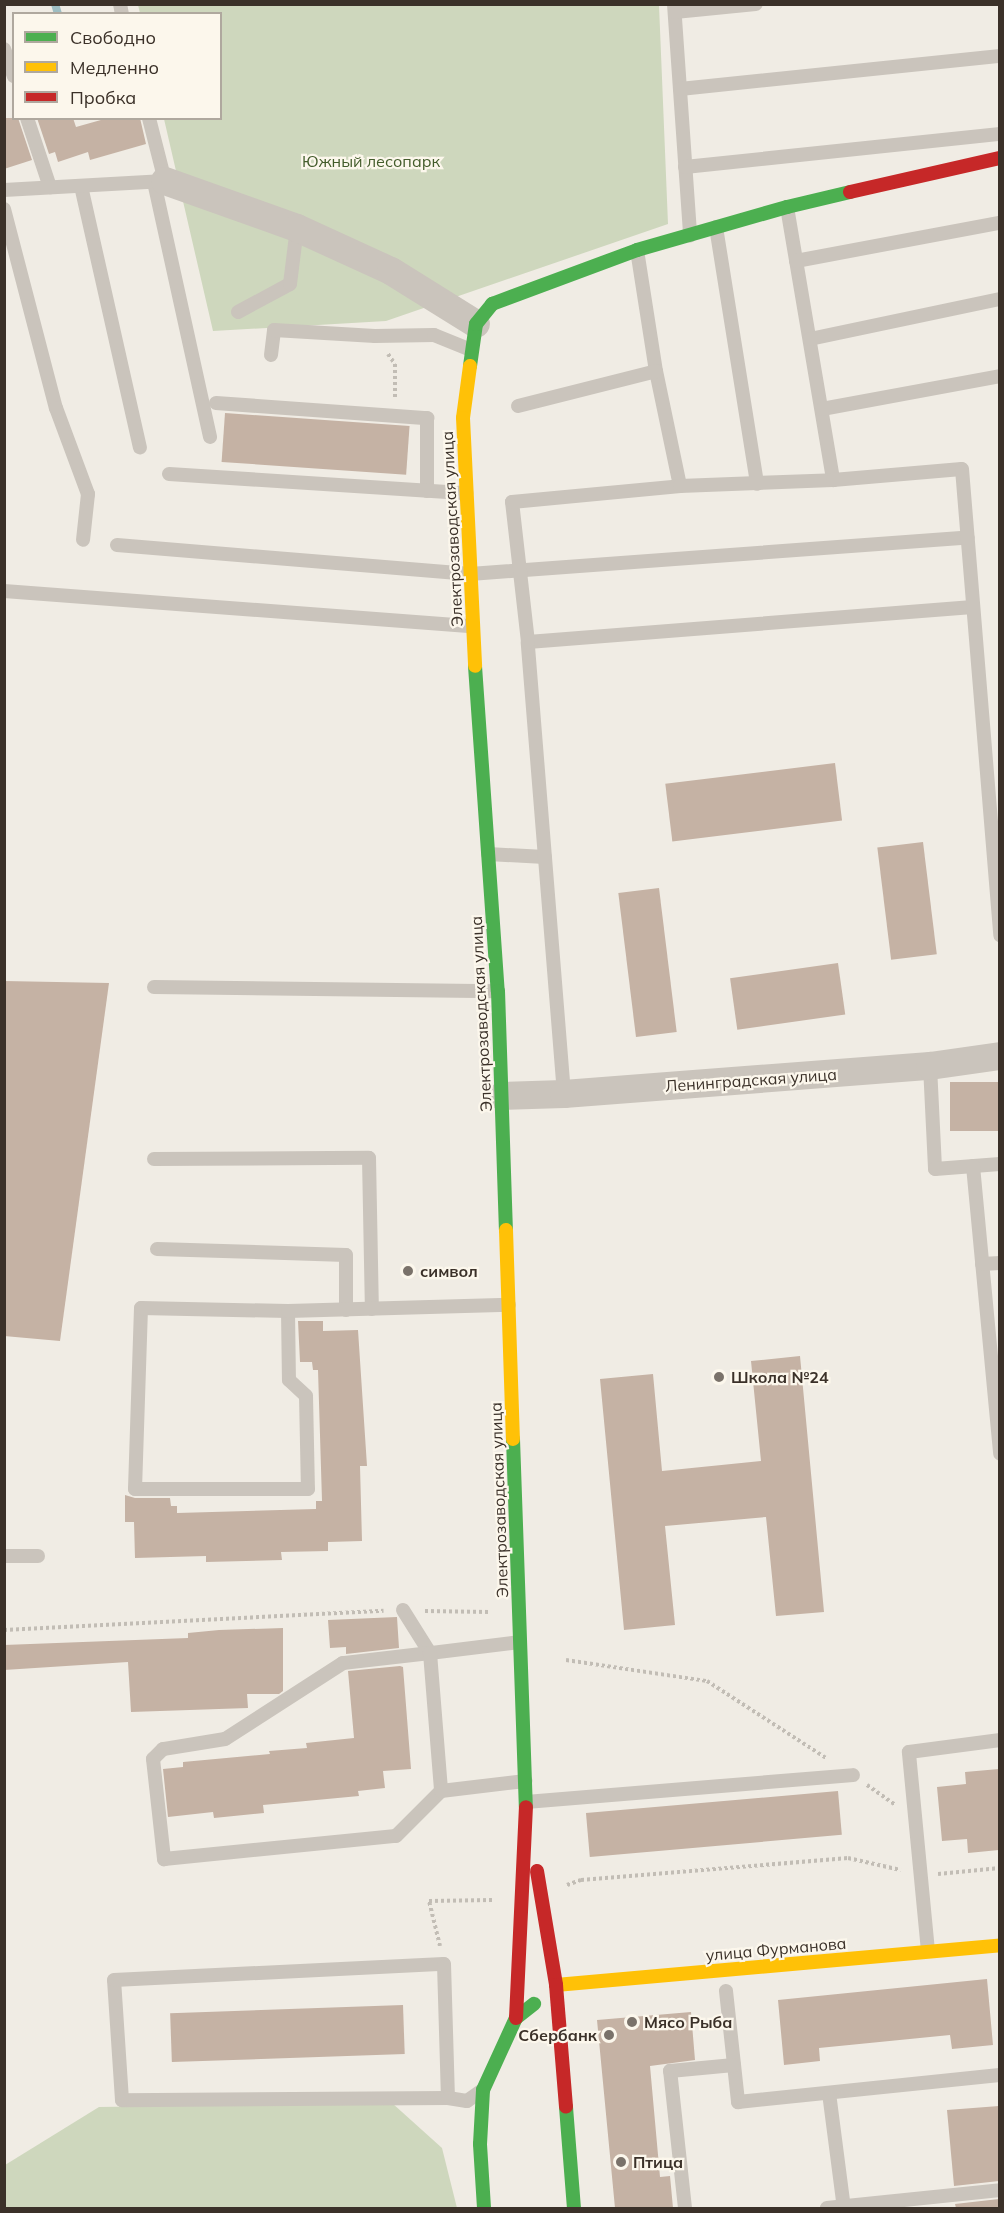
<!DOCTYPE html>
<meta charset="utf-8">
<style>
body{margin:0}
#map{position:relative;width:1004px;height:2213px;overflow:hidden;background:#f0ece4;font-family:Mulish,sans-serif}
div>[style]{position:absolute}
.green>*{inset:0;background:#ced7bd}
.stream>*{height:8px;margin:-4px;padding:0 4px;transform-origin:4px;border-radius:4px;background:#9ebec3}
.building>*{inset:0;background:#c5b2a4;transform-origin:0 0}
.path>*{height:4px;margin-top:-2px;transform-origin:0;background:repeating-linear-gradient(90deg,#c2bdb5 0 3px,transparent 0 6px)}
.lane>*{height:14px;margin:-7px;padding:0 7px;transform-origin:7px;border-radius:7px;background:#cac4bc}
.street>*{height:28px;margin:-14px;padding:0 14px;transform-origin:14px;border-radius:14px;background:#cac4bc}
.fast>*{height:14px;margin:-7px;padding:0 7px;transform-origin:7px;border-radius:7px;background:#4caf50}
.slow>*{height:14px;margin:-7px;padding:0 7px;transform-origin:7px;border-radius:7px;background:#ffc107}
.jam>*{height:14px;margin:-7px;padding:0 7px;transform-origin:7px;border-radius:7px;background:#c62828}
.dots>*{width:16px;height:16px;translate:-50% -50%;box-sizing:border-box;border:3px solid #fcf7ec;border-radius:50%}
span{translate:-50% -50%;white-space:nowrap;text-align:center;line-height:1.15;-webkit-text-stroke:4.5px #fcf7ec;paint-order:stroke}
.park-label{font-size:16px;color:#435c2b}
.street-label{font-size:16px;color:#3b3129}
.poi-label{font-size:16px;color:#3b3129;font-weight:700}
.left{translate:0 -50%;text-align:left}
.right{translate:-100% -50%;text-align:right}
.frame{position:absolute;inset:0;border:6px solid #3b3129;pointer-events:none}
.legend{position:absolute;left:12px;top:12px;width:210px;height:108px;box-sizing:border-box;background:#fcf7ec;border:2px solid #afa89e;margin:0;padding:8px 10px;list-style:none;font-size:18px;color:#3b3129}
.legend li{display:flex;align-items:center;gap:12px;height:30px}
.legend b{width:30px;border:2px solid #afa89e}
</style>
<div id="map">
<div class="green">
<i style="clip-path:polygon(138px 5px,659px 5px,668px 224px,386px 321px,213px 331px,164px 119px,220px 118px,220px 14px,140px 13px)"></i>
<i style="clip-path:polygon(392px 2103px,442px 2148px,457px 2208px,5px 2208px,5px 2165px,99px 2107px)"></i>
</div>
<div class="stream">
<i style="left:55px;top:4px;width:10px;rotate:73deg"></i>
</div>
<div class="building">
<i style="clip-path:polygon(4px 118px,18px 118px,32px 160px,4px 169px)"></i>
<i style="clip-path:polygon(37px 118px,73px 118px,76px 127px,108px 118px,140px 118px,146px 144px,90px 160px,88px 152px,58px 162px,55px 152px,49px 154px)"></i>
<i style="left:225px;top:413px;width:185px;height:49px;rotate:4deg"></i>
<i style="left:835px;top:763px;width:58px;height:171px;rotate:83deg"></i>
<i style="left:923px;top:842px;width:113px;height:46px;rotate:83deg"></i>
<i style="left:659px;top:888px;width:145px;height:41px;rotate:83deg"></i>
<i style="left:838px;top:963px;width:52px;height:109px;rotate:82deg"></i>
<i style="clip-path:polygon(4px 981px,109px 983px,60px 1341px,4px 1336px)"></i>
<i style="left:999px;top:1082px;width:49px;height:49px;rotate:90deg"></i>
<i style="clip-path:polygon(298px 1321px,323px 1321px,323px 1331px,358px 1330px,367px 1466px,360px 1466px,362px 1541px,328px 1542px,328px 1551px,281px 1552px,282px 1560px,206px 1562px,206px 1556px,135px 1558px,134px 1522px,125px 1522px,125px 1495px,135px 1498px,170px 1498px,171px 1506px,177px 1506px,177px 1513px,316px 1509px,316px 1501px,322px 1501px,318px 1370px,313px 1370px,312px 1362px,300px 1362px)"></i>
<i style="clip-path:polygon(800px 1356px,824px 1612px,776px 1616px,766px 1517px,665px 1526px,675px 1625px,624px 1630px,600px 1379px,653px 1374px,662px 1471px,761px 1461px,751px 1361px)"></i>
<i style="clip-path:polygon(397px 1617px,399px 1648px,346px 1654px,346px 1647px,330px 1648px,328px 1620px)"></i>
<i style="clip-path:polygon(283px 1628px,283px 1691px,279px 1694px,247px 1694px,248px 1708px,131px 1712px,128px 1662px,4px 1670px,4px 1645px,188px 1638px,188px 1633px,219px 1630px)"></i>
<i style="clip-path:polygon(400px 1666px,403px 1667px,411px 1769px,383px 1771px,385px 1788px,358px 1791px,359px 1796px,263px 1805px,264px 1813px,214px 1818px,213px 1812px,168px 1817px,163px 1769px,183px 1767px,183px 1762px,270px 1754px,269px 1751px,307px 1748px,306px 1743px,354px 1738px,348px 1671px)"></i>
<i style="clip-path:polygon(999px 1769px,999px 1850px,968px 1853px,967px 1839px,942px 1841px,937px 1787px,966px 1784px,965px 1772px)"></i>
<i style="left:838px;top:1791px;width:44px;height:253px;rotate:85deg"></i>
<i style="clip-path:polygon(987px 1979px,993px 2045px,952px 2049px,950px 2035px,819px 2048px,820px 2061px,784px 2065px,778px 2000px)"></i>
<i style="left:403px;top:2005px;width:49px;height:233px;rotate:88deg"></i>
<i style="clip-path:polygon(691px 2012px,695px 2060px,650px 2066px,660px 2177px,670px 2176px,673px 2208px,615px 2208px,597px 2020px)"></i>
<i style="clip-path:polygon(999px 2106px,999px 2181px,954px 2186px,947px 2110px)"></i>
<i style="clip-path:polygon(999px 2199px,999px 2208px,956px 2208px,955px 2204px)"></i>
</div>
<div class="path">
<i style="left:388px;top:354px;width:12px;rotate:55deg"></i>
<i style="left:395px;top:364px;width:34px;rotate:90deg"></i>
<i style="left:425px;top:1611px;width:64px;rotate:0.9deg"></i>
<i style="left:4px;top:1630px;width:380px;rotate:-2.9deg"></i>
<i style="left:566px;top:1660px;width:143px;rotate:8.5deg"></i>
<i style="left:707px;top:1681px;width:142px;rotate:32.9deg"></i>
<i style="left:867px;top:1785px;width:35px;rotate:35deg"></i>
<i style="left:938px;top:1874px;width:62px;rotate:-5.5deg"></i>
<i style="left:567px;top:1885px;width:15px;rotate:-20deg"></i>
<i style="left:581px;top:1880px;width:268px;rotate:-4.7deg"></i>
<i style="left:848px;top:1858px;width:54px;rotate:12.8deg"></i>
<i style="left:440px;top:1946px;width:46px;rotate:-103.7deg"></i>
<i style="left:429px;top:1901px;width:63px;rotate:-0.9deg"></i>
</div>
<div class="lane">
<i style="left:120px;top:4px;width:10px;rotate:79deg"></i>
<i style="left:674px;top:4px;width:232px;rotate:86deg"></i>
<i style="left:675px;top:12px;width:81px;rotate:-5.6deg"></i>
<i style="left:4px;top:49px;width:29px;rotate:70deg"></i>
<i style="left:680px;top:89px;width:322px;rotate:-5.9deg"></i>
<i style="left:27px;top:118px;width:73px;rotate:71.6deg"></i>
<i style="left:685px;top:167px;width:317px;rotate:-6deg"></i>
<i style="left:154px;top:182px;width:261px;rotate:77.6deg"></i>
<i style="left:81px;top:186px;width:268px;rotate:77.3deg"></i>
<i style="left:4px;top:190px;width:161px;rotate:-3.2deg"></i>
<i style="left:165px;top:181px;width:65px;rotate:-104.3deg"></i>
<i style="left:787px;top:207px;width:277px;rotate:80.4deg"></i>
<i style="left:4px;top:209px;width:206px;rotate:75.4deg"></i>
<i style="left:56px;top:408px;width:92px;rotate:69.6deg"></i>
<i style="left:88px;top:494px;width:46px;rotate:96.2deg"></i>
<i style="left:716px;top:227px;width:260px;rotate:80.9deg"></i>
<i style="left:637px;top:250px;width:122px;rotate:81.1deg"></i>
<i style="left:656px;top:371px;width:117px;rotate:78.2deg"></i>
<i style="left:796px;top:261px;width:208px;rotate:-10.6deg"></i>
<i style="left:238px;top:312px;width:59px;rotate:-28.3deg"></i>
<i style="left:290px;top:284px;width:56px;rotate:-82.9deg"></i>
<i style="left:810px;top:339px;width:194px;rotate:-11.9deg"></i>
<i style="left:271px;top:355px;width:25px;rotate:-83deg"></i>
<i style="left:274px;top:330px;width:101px;rotate:3.4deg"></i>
<i style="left:375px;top:336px;width:59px;rotate:-1deg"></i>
<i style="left:434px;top:335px;width:40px;rotate:22deg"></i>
<i style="left:216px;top:403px;width:212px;rotate:4.1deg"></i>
<i style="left:427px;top:418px;width:73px;rotate:90deg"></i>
<i style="left:518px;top:406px;width:142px;rotate:-14.2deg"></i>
<i style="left:822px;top:409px;width:181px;rotate:-10.5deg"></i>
<i style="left:169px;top:474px;width:298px;rotate:3.7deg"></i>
<i style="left:117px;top:545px;width:354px;rotate:4.7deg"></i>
<i style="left:470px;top:574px;width:499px;rotate:-4.2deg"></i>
<i style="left:4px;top:591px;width:469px;rotate:4.3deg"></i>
<i style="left:528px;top:642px;width:446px;rotate:-4.5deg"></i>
<i style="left:488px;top:854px;width:57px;rotate:3deg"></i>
<i style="left:154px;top:987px;width:344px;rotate:0.7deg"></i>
<i style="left:930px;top:1066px;width:103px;rotate:87.2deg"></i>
<i style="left:935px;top:1169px;width:65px;rotate:-4.4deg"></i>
<i style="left:564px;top:1094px;width:453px;rotate:-94.6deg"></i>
<i style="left:528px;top:642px;width:141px;rotate:-96.5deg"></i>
<i style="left:512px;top:502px;width:169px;rotate:-5.4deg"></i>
<i style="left:680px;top:486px;width:153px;rotate:-2.2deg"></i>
<i style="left:833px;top:480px;width:129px;rotate:-4.9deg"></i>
<i style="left:962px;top:469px;width:468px;rotate:85.3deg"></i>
<i style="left:154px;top:1159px;width:215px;rotate:-0.3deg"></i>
<i style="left:369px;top:1158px;width:151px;rotate:88.9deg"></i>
<i style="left:973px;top:1166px;width:289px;rotate:84.6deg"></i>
<i style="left:157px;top:1249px;width:189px;rotate:1.8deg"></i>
<i style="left:346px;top:1255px;width:55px;rotate:90deg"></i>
<i style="left:982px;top:1264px;width:18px;rotate:-3deg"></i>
<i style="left:288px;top:1311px;width:69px;rotate:89.2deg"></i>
<i style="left:289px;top:1380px;width:23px;rotate:43deg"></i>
<i style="left:306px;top:1396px;width:93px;rotate:88.8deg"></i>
<i style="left:308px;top:1489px;width:173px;rotate:180deg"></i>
<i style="left:135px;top:1489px;width:181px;rotate:-88.1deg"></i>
<i style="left:141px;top:1308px;width:147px;rotate:1.2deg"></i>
<i style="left:288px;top:1311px;width:221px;rotate:-1.6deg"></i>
<i style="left:4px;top:1556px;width:34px"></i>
<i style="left:403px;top:1610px;width:51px;rotate:57.9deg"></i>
<i style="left:430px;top:1653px;width:88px;rotate:173.4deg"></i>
<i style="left:343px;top:1663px;width:140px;rotate:147.2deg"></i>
<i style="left:225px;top:1739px;width:63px;rotate:170.8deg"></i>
<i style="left:163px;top:1749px;width:14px;rotate:135deg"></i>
<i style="left:153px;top:1759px;width:101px;rotate:83.7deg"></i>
<i style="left:164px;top:1859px;width:233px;rotate:-5.7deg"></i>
<i style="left:396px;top:1836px;width:64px;rotate:-45deg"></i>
<i style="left:520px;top:1642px;width:91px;rotate:173deg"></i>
<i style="left:430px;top:1653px;width:138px;rotate:85.4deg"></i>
<i style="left:441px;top:1791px;width:85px;rotate:-6.8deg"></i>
<i style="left:526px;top:1802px;width:328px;rotate:-4.7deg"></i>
<i style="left:928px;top:1951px;width:200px;rotate:-95.5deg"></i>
<i style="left:909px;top:1752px;width:92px;rotate:-7.5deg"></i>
<i style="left:726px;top:1991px;width:112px;rotate:83.8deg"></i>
<i style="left:738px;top:2102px;width:263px;rotate:-5.9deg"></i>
<i style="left:829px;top:2093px;width:116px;rotate:82.6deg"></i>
<i style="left:448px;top:2098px;width:326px;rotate:179.6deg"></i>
<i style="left:122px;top:2100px;width:120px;rotate:-93.8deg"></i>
<i style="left:114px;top:1980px;width:330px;rotate:-2.8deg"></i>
<i style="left:444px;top:1964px;width:134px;rotate:88.3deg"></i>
<i style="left:448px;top:2098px;width:19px;rotate:9deg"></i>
<i style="left:467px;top:2101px;width:16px;rotate:-35deg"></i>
<i style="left:685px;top:2208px;width:138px;rotate:-96.2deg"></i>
<i style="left:670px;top:2071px;width:64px;rotate:-5.4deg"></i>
<i style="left:827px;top:2208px;width:174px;rotate:-5.9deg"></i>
</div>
<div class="street">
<i style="left:165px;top:181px;width:140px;rotate:19.6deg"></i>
<i style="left:297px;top:228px;width:103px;rotate:24.6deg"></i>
<i style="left:391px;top:271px;width:100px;rotate:31.9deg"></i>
<i style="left:502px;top:1096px;width:62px;rotate:-1.8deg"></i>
<i style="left:564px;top:1094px;width:367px;rotate:-4.4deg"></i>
<i style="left:930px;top:1066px;width:71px;rotate:-8.1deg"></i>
</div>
<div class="fast">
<i style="left:470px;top:366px;width:42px;rotate:-81.9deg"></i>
<i style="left:476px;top:324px;width:26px;rotate:-51deg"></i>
<i style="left:492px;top:304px;width:155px;rotate:-20.4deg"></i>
<i style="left:637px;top:250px;width:156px;rotate:-16deg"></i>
<i style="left:787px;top:207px;width:65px;rotate:-13.4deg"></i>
<i style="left:475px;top:666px;width:326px;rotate:86deg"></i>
<i style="left:498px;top:991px;width:239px;rotate:88.1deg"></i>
<i style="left:513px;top:1439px;width:368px;rotate:88deg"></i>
<i style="left:566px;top:2107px;width:101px;rotate:85.5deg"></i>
<i style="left:484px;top:2208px;width:64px;rotate:-93.6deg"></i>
<i style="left:480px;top:2144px;width:54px;rotate:-86.8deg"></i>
<i style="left:483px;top:2090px;width:79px;rotate:-65.4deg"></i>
<i style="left:516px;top:2018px;width:23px;rotate:-38deg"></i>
</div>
<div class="slow">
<i style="left:470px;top:366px;width:52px;rotate:97.7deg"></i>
<i style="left:463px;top:418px;width:248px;rotate:87.2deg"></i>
<i style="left:506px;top:1230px;width:209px;rotate:88.1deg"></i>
<i style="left:556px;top:1985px;width:446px;rotate:-5.1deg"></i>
</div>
<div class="jam">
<i style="left:850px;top:192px;width:154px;rotate:-12.8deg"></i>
<i style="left:537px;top:1871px;width:116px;rotate:80.5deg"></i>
<i style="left:556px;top:1985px;width:122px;rotate:85.3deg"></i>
<i style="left:516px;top:2018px;width:211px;rotate:-87.3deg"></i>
</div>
<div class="dots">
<i style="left:408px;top:1271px;background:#7a726a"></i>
<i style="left:719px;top:1377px;background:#7a726a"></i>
<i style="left:632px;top:2022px;background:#7a726a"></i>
<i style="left:609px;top:2035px;background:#7a726a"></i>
<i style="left:621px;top:2162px;background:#7a726a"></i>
</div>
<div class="park-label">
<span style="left:371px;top:161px">Южный лесопарк</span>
</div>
<div class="street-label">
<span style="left:452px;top:529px;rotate:-93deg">Электрозаводская улица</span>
<span style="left:481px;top:1014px;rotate:-93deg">Электрозаводская улица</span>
<span style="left:751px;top:1080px;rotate:-4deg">Ленинградская улица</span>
<span style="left:499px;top:1500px;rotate:-92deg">Электрозаводская улица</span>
<span style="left:776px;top:1949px;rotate:-5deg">улица Фурманова</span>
</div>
<div class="poi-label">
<span class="left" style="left:420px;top:1271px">символ</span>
<span class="left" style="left:731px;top:1377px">Школа №24</span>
<span class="left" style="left:644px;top:2022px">Мясо Рыба</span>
<span class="right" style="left:597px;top:2035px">Сбербанк</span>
<span class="left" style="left:633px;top:2162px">Птица</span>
</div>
<div class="frame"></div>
<ul class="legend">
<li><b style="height:8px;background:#4caf50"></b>Свободно</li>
<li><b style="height:8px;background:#ffc107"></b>Медленно</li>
<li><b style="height:8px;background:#c62828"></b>Пробка</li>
</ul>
</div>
